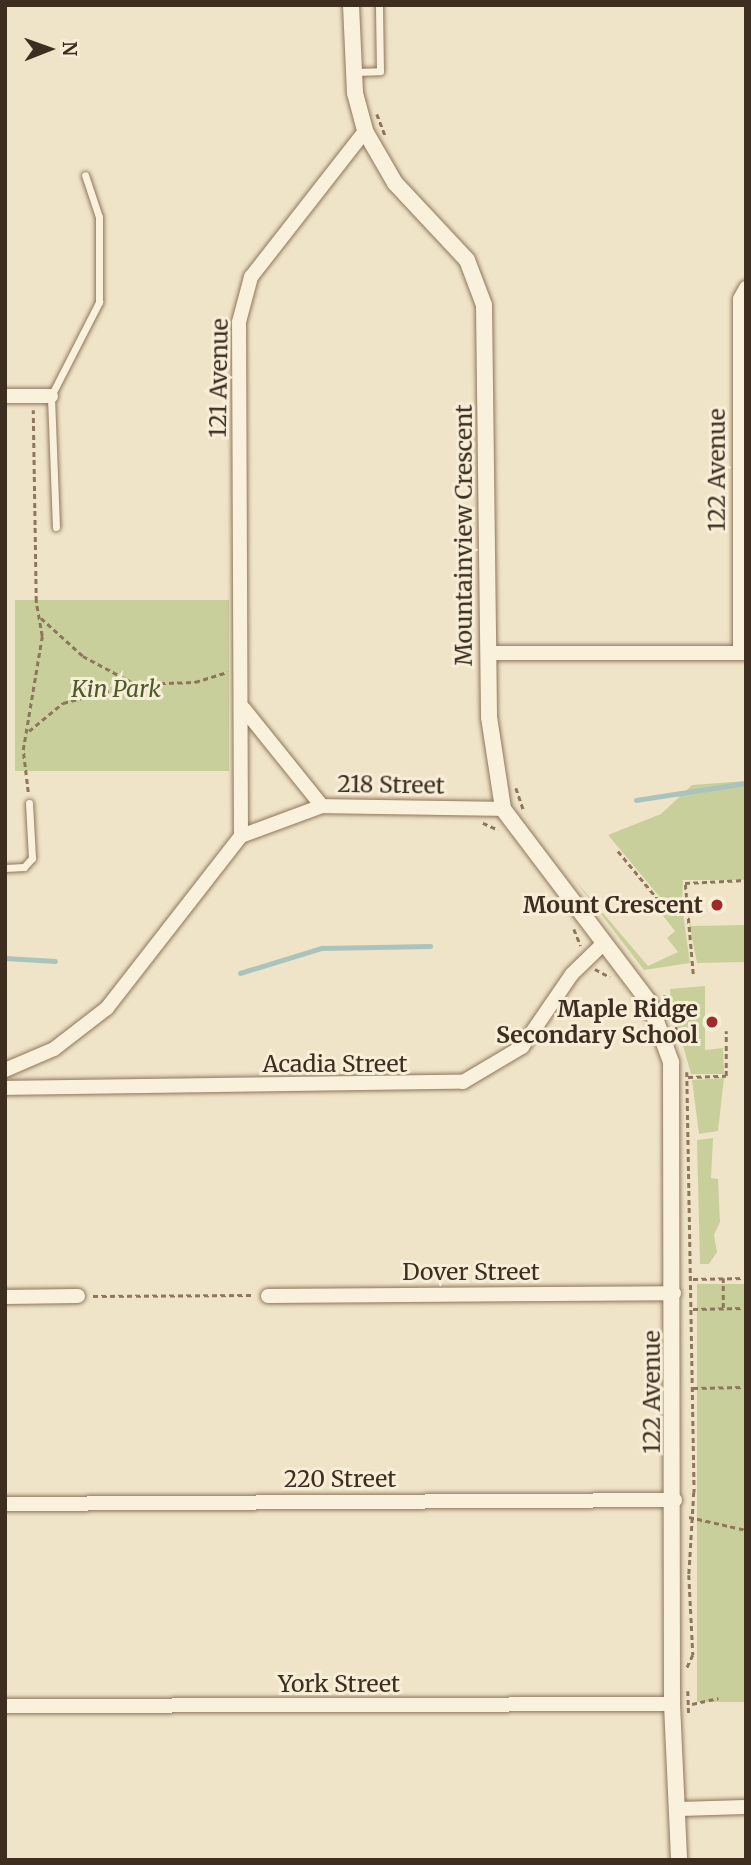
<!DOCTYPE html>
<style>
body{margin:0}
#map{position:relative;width:751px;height:1865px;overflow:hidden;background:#f0e4c8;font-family:Merriweather,serif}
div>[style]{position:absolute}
.green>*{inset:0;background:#c9cf9b;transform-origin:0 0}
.stream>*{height:4.5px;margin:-2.25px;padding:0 2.25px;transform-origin:2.25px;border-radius:2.25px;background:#a9c4bc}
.path>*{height:2.5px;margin-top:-1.25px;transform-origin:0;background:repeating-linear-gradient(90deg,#8d765c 0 5px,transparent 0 8.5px)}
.roads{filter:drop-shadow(0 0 2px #8d765c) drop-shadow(0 0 2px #8d765c)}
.service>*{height:7px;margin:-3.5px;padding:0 3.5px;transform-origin:3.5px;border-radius:3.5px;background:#faf1dc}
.minor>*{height:14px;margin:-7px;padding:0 7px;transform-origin:7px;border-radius:7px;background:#faf1dc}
.tertiary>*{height:16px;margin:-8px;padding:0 8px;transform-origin:8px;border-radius:8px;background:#faf1dc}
.dots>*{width:19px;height:19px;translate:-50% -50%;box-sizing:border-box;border:4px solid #f7eed8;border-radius:50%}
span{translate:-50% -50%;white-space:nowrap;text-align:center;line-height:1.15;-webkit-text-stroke:6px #f7eed8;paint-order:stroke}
.street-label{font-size:23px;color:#3d2e20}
.park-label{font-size:23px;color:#4d5a26;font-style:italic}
.poi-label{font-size:23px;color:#3d2e20;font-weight:700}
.right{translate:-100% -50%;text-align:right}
.frame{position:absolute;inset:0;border:7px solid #3d2e20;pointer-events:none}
.north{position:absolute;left:14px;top:14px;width:70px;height:70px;-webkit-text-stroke:5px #f7eed8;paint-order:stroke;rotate:89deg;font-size:19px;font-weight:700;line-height:28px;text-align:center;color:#3d2e20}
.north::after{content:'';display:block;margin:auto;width:24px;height:32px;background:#3d2e20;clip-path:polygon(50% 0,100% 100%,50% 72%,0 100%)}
</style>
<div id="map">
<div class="green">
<i style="left:229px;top:600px;width:171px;height:214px;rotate:90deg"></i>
<i style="clip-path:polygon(746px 781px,746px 880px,683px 880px,682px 901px,664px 902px,608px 835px,661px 814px,692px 785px)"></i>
<i style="clip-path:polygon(574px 879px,648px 966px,678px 952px,667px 938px,675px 931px,656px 907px,682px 906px,690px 963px,644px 970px)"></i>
<i style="clip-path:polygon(686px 907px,691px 926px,746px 925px,746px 962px,697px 963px)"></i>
<i style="clip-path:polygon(705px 986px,705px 1050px,723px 1048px,724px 1074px,691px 1074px,671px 1004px,670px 989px)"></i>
<i style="clip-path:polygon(724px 1078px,718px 1131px,699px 1134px,692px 1080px)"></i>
<i style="clip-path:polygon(713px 1138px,711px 1178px,718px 1179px,720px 1222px,714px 1235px,717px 1252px,709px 1264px,700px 1264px,697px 1140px)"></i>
<i style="left:746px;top:1284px;width:418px;height:49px;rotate:90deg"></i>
</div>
<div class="stream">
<i style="left:636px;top:800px;width:111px;rotate:-8.8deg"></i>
<i style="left:5px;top:958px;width:50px;rotate:3.4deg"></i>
<i style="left:240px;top:973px;width:86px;rotate:-17deg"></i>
<i style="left:322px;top:948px;width:108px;rotate:-1.1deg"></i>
</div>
<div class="path">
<i style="left:377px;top:114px;width:25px;rotate:69deg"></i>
<i style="left:41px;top:618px;width:57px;rotate:42.1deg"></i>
<i style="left:83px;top:656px;width:59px;rotate:28.3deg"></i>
<i style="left:135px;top:684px;width:60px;rotate:-1.9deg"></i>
<i style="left:195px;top:682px;width:34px;rotate:-17deg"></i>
<i style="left:29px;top:731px;width:44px;rotate:-39.5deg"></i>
<i style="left:63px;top:703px;width:74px;rotate:-14.8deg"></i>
<i style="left:516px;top:788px;width:24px;rotate:71deg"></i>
<i style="left:28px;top:792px;width:42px;rotate:-96.8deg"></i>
<i style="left:23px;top:750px;width:116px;rotate:-80.5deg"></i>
<i style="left:42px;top:636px;width:36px;rotate:-100deg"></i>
<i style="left:36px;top:601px;width:191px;rotate:-90.9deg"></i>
<i style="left:483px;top:823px;width:17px;rotate:24deg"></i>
<i style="left:618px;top:851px;width:67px;rotate:50.4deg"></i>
<i style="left:661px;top:903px;width:27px"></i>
<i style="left:574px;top:929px;width:18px;rotate:68deg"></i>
<i style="left:595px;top:969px;width:17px;rotate:28deg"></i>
<i style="left:693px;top:974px;width:91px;rotate:-95deg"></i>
<i style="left:685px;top:883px;width:61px;rotate:-2.8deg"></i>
<i style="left:664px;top:995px;width:46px;rotate:69.6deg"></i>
<i style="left:687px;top:1072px;width:420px;rotate:89deg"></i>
<i style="left:694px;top:1492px;width:83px;rotate:93.4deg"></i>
<i style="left:689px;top:1575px;width:80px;rotate:87.1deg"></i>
<i style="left:693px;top:1655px;width:14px;rotate:115deg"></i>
<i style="left:688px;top:1077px;width:38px;rotate:-2deg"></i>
<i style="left:726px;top:1076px;width:45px;rotate:-90deg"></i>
<i style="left:693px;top:1279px;width:53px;rotate:-1.1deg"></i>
<i style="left:93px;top:1296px;width:161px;rotate:-0.4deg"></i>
<i style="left:723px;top:1308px;width:30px;rotate:-90deg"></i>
<i style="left:693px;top:1309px;width:53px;rotate:-1.1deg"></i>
<i style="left:693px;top:1388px;width:53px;rotate:-1.1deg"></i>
<i style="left:689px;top:1517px;width:58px;rotate:12.8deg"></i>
<i style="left:688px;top:1691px;width:23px;rotate:88deg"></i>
<i style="left:692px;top:1704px;width:27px;rotate:-13deg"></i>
</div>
<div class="roads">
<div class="service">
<i style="left:355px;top:72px;width:25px;rotate:-2deg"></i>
<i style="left:380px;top:71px;width:66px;rotate:-90.9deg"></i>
<i style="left:56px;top:527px;width:131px;rotate:-92.2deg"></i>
<i style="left:51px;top:396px;width:106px;rotate:-62.9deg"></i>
<i style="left:99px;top:302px;width:85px;rotate:-90deg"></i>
<i style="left:99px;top:217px;width:44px;rotate:-108.4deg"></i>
<i style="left:5px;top:868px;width:19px;rotate:-3deg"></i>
<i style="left:24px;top:867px;width:12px;rotate:-48deg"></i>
<i style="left:32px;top:858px;width:55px;rotate:-93.1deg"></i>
</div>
<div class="minor">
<i style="left:5px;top:396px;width:46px"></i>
<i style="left:488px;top:653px;width:258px"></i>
<i style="left:740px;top:653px;width:354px;rotate:-90deg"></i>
<i style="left:740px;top:299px;width:13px;rotate:-61deg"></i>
<i style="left:244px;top:709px;width:124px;rotate:51.2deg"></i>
<i style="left:241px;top:836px;width:86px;rotate:-20.3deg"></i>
<i style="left:322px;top:806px;width:181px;rotate:0.9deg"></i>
<i style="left:5px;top:1070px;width:53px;rotate:-23.2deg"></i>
<i style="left:54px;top:1049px;width:67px;rotate:-37.7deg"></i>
<i style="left:107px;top:1008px;width:218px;rotate:-52.1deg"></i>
<i style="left:241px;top:836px;width:514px;rotate:-90.22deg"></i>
<i style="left:239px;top:322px;width:47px;rotate:-75.1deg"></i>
<i style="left:251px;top:277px;width:185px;rotate:-52deg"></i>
<i style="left:5px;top:1088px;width:458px;rotate:-0.8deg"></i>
<i style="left:463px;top:1082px;width:69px;rotate:-30.7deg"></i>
<i style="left:522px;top:1047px;width:88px;rotate:-55.6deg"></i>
<i style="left:572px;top:974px;width:43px;rotate:-44.1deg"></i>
<i style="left:268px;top:1296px;width:406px;rotate:-0.4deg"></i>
<i style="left:5px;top:1297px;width:73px;rotate:-0.8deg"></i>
<i style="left:5px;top:1504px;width:670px;rotate:-0.34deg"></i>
<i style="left:5px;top:1706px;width:667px;rotate:-0.17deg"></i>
<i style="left:679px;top:1809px;width:67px;rotate:-1.7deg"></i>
</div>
<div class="tertiary">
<i style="left:351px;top:5px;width:88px;rotate:87.4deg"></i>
<i style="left:355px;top:93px;width:39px;rotate:75deg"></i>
<i style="left:365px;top:131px;width:60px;rotate:60deg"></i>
<i style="left:395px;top:183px;width:105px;rotate:46.9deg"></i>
<i style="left:467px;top:260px;width:48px;rotate:69.3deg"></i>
<i style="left:484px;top:305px;width:412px;rotate:89.3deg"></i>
<i style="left:489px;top:717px;width:93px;rotate:81.3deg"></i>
<i style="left:503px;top:809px;width:242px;rotate:52.9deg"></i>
<i style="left:649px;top:1002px;width:64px;rotate:69.9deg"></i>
<i style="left:671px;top:1062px;width:642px;rotate:89.91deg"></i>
<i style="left:672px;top:1704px;width:156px;rotate:87.4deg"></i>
</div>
</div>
<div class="dots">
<i style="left:717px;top:905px;background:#9e2a2b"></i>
<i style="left:712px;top:1022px;background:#9e2a2b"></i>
</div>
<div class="street-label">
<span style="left:219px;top:378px;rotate:-89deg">121 Avenue</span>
<span style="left:717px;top:470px;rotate:-90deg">122 Avenue</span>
<span style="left:464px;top:535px;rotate:-90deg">Mountainview Crescent</span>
<span style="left:391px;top:785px;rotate:1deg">218 Street</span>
<span style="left:335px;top:1064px">Acadia Street</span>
<span style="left:471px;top:1272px">Dover Street</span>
<span style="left:652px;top:1392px;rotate:-90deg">122 Avenue</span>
<span style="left:340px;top:1479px">220 Street</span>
<span style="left:339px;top:1684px">York Street</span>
</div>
<div class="park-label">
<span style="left:116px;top:689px">Kin Park</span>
</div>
<div class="poi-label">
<span class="right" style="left:703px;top:905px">Mount Crescent</span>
<span class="right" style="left:698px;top:1022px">Maple Ridge<br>Secondary School</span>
</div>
<div class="frame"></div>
<div class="north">N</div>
</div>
